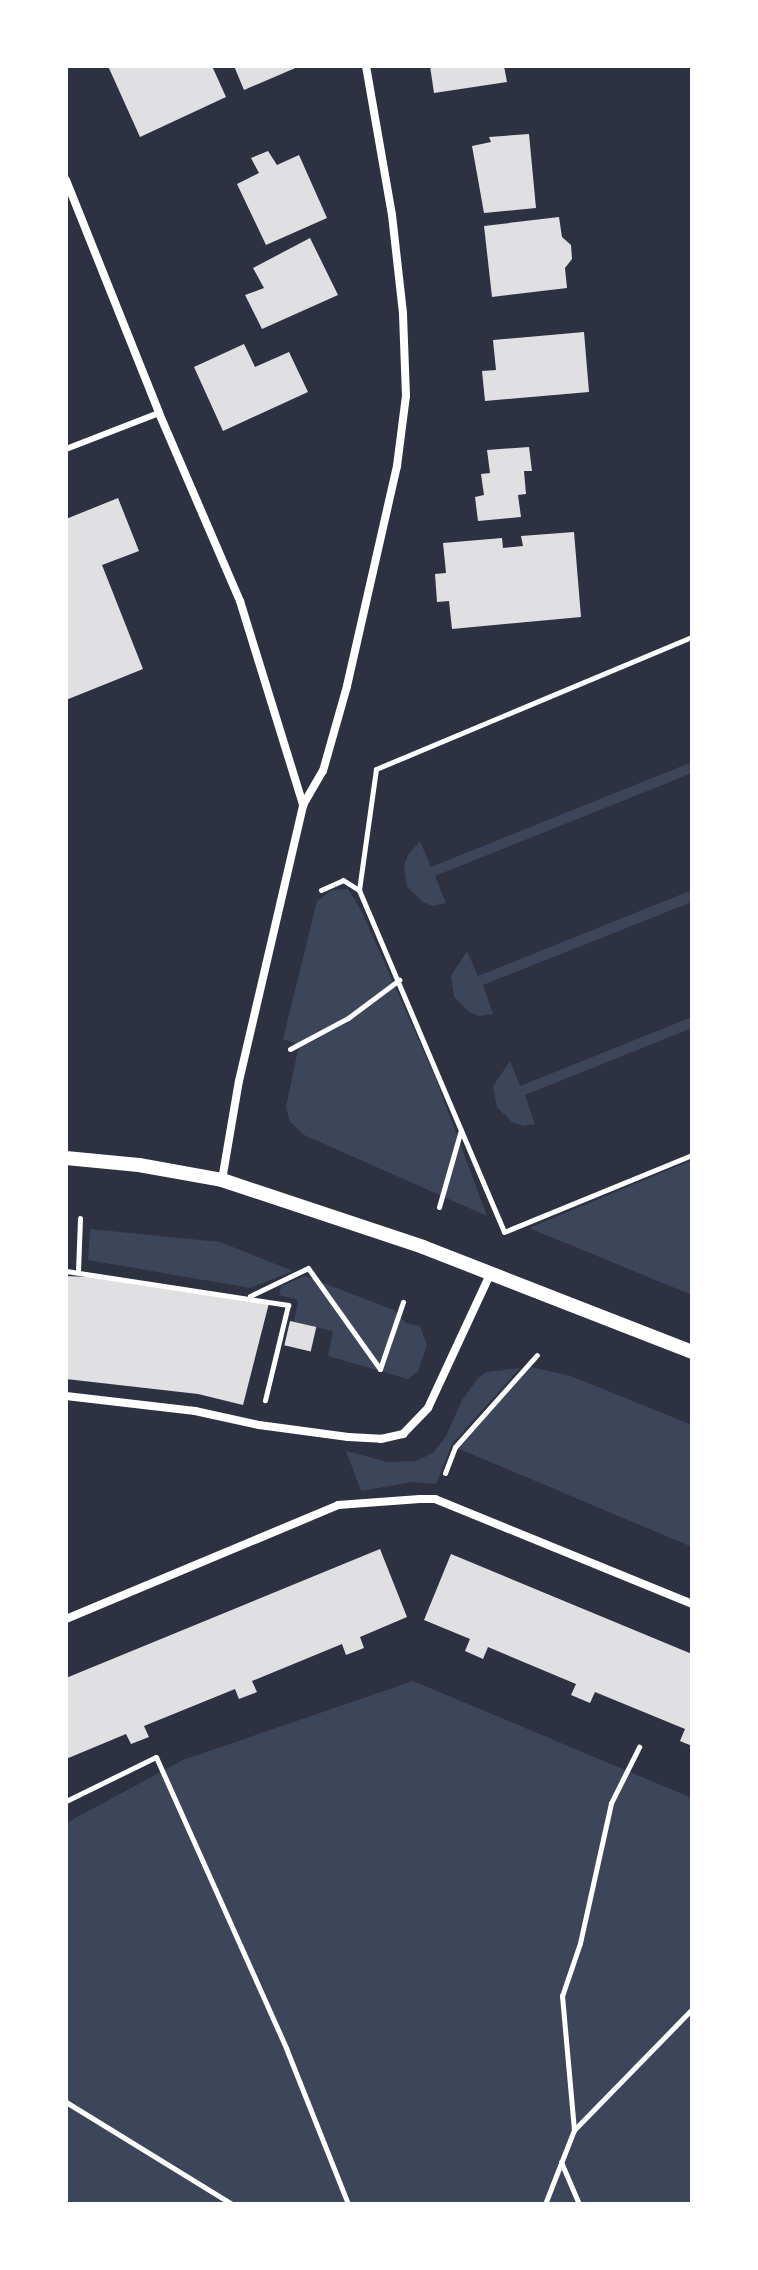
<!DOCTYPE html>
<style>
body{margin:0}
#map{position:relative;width:758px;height:2270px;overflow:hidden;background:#2d3142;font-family:"Asap Condensed",sans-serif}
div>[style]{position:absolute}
.green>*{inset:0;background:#3c4559}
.building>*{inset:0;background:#e0e0e3;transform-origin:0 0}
.path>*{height:5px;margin:-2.5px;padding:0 2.5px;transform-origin:2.5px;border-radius:2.5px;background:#fff}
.service>*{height:6px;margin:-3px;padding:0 3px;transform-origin:3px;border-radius:3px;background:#fff}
.minor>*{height:8px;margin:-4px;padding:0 4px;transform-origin:4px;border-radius:4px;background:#fff}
.tertiary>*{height:14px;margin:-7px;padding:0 7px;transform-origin:7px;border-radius:7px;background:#fff}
span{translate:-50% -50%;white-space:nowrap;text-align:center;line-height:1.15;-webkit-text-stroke:6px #fff;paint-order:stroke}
.frame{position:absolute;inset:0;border:68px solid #fff;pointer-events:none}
</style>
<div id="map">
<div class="green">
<i style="clip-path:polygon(692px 762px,692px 773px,435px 876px,446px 903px,433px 906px,423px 902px,407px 887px,404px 865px,408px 855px,420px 841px,431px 867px)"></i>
<i style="clip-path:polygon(348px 889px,362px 912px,436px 1079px,487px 1216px,304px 1135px,290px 1122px,286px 1107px,299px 1045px,283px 1039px,317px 901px,332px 890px)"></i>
<i style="clip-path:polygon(692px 890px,692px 902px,483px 985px,493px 1014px,480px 1016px,469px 1012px,454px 997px,451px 976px,467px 951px,478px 976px)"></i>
<i style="clip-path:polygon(692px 1017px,692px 1028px,525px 1095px,535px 1124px,523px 1126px,512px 1122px,497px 1107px,493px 1086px,510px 1061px,520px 1086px)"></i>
<i style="clip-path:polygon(692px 1160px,692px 1295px,529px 1228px)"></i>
<i style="clip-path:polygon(90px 1229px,220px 1242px,293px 1271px,250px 1288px,88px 1260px)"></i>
<i style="clip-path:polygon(305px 1276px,394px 1310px,406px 1323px,420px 1326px,427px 1345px,418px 1371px,408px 1379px,328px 1356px,333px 1331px,294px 1322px,298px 1300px,279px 1295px,281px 1286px)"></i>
<i style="clip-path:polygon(531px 1367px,571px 1376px,692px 1425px,692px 1547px,457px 1448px)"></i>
<i style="clip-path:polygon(520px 1368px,452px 1444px,436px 1484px,413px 1482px,361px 1491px,346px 1451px,388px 1462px,417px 1461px,434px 1452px,446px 1436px,462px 1400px,478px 1378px,486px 1372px)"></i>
<i style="clip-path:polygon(413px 1681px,692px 1798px,692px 2204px,66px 2204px,66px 1823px,183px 1760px)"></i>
</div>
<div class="building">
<i style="clip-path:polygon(108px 66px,212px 66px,226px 97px,140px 137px)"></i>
<i style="clip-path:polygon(234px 66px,300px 66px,244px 90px)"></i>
<i style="clip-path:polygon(430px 66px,504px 66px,507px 82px,434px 93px)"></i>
<i style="clip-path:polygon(529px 134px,536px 208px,484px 213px,472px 146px,491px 142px,489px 137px)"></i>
<i style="clip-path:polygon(268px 151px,277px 165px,299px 155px,327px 218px,266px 245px,237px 184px,259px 173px,251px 158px)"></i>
<i style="clip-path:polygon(559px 217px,562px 237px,571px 245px,572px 259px,565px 268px,567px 288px,492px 297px,484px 226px)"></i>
<i style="clip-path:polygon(310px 238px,338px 295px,262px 329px,245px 295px,264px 288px,253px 268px)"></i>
<i style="clip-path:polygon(584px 332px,589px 392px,485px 401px,482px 371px,496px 370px,493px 340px)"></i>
<i style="clip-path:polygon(244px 344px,255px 367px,289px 352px,308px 392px,223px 431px,194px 367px)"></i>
<i style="clip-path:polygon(529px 447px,532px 471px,524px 471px,526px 494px,518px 495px,521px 517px,478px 521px,475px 497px,484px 495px,481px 474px,490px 473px,487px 450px)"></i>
<i style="clip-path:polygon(118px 498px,139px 551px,102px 565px,143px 669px,66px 700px,66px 519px)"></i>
<i style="clip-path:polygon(574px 532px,581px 617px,452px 629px,449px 601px,437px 602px,435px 574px,446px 573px,443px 543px,502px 538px,503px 548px,523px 546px,521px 536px)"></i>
<i style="clip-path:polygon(66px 1276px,112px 1278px,269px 1303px,243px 1405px,198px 1394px,66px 1379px)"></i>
<i style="left:290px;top:1321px;width:27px;height:25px;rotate:13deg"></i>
<i style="clip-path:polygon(380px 1549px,407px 1617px,360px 1637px,364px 1648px,346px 1655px,342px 1644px,252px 1681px,257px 1692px,239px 1699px,235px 1689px,144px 1726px,149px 1737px,131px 1744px,126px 1734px,66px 1759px,66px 1678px)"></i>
<i style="clip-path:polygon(451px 1554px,692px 1654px,692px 1746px,680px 1741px,685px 1729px,595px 1692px,590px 1703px,571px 1695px,576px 1684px,488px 1647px,483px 1659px,465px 1651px,470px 1639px,424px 1620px)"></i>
</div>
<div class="path">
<i style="left:321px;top:890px;width:24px;rotate:-24deg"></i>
<i style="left:343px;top:880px;width:19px;rotate:32deg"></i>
<i style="left:359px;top:890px;width:371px;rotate:67deg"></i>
<i style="left:504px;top:1232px;width:203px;rotate:-22.3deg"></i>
<i style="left:359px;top:890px;width:122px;rotate:-82deg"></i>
<i style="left:376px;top:769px;width:342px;rotate:-22.7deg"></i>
<i style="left:290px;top:1049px;width:66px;rotate:-28.1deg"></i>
<i style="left:348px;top:1018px;width:64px;rotate:-36.7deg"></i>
<i style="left:439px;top:1207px;width:80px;rotate:-74.1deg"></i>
<i style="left:66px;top:1271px;width:225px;rotate:8.7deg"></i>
<i style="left:288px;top:1305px;width:98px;rotate:103.6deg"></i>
<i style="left:78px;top:1271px;width:53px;rotate:-87.8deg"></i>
<i style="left:250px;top:1296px;width:64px;rotate:-25.8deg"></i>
<i style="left:308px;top:1268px;width:124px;rotate:54.5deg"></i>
<i style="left:380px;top:1369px;width:71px;rotate:-71.1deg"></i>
<i style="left:445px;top:1473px;width:28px;rotate:-69deg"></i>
<i style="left:455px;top:1447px;width:123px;rotate:-48.3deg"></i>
<i style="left:66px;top:1801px;width:100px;rotate:-26.1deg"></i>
<i style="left:156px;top:1757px;width:319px;rotate:65.9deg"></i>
<i style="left:286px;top:2048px;width:168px;rotate:68.3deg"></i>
<i style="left:66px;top:2102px;width:195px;rotate:31.6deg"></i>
<i style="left:574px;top:2130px;width:135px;rotate:-95.1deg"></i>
<i style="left:562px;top:1996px;width:56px;rotate:-71.2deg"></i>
<i style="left:580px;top:1943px;width:143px;rotate:-77.5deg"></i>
<i style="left:611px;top:1803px;width:63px;rotate:-63.4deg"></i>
<i style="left:561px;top:2162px;width:46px;rotate:66.8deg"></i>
<i style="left:545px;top:2204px;width:79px;rotate:-68.6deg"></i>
<i style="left:574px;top:2130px;width:169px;rotate:-45.7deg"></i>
</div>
<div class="service">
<i style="left:66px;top:449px;width:100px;rotate:-21.2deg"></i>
</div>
<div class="minor">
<i style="left:66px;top:180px;width:251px;rotate:68.2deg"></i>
<i style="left:159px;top:413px;width:205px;rotate:66.7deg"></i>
<i style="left:240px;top:601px;width:214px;rotate:72.8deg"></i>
<i style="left:222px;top:1180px;width:100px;rotate:-80.3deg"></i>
<i style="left:239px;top:1081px;width:283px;rotate:-76.9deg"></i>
<i style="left:303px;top:805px;width:39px;rotate:-60deg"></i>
<i style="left:323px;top:771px;width:88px;rotate:-74.2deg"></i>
<i style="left:347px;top:686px;width:226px;rotate:-77.2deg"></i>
<i style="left:397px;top:466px;width:71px;rotate:-82.7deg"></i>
<i style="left:406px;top:396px;width:83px;rotate:-92.1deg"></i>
<i style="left:403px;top:313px;width:99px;rotate:-96.4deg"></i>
<i style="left:392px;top:215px;width:151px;rotate:-99.9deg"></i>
<i style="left:66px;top:1396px;width:130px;rotate:6.6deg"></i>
<i style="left:195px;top:1411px;width:66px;rotate:12.3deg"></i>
<i style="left:259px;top:1425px;width:90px;rotate:7.7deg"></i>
<i style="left:348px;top:1437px;width:33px;rotate:3deg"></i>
<i style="left:381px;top:1439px;width:23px;rotate:-13deg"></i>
<i style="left:403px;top:1434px;width:36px;rotate:-46deg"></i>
<i style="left:428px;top:1408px;width:150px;rotate:-65.1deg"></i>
<i style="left:66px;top:1619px;width:295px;rotate:-22.7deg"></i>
<i style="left:338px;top:1505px;width:82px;rotate:-4.2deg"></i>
<i style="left:420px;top:1499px;width:15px"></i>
<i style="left:435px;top:1499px;width:278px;rotate:22.2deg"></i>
</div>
<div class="tertiary">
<i style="left:66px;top:1158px;width:73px;rotate:5.5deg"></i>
<i style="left:139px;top:1165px;width:84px;rotate:10.2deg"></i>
<i style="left:222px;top:1180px;width:212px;rotate:18.4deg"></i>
<i style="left:423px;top:1247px;width:289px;rotate:21.3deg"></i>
</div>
<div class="frame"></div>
</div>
